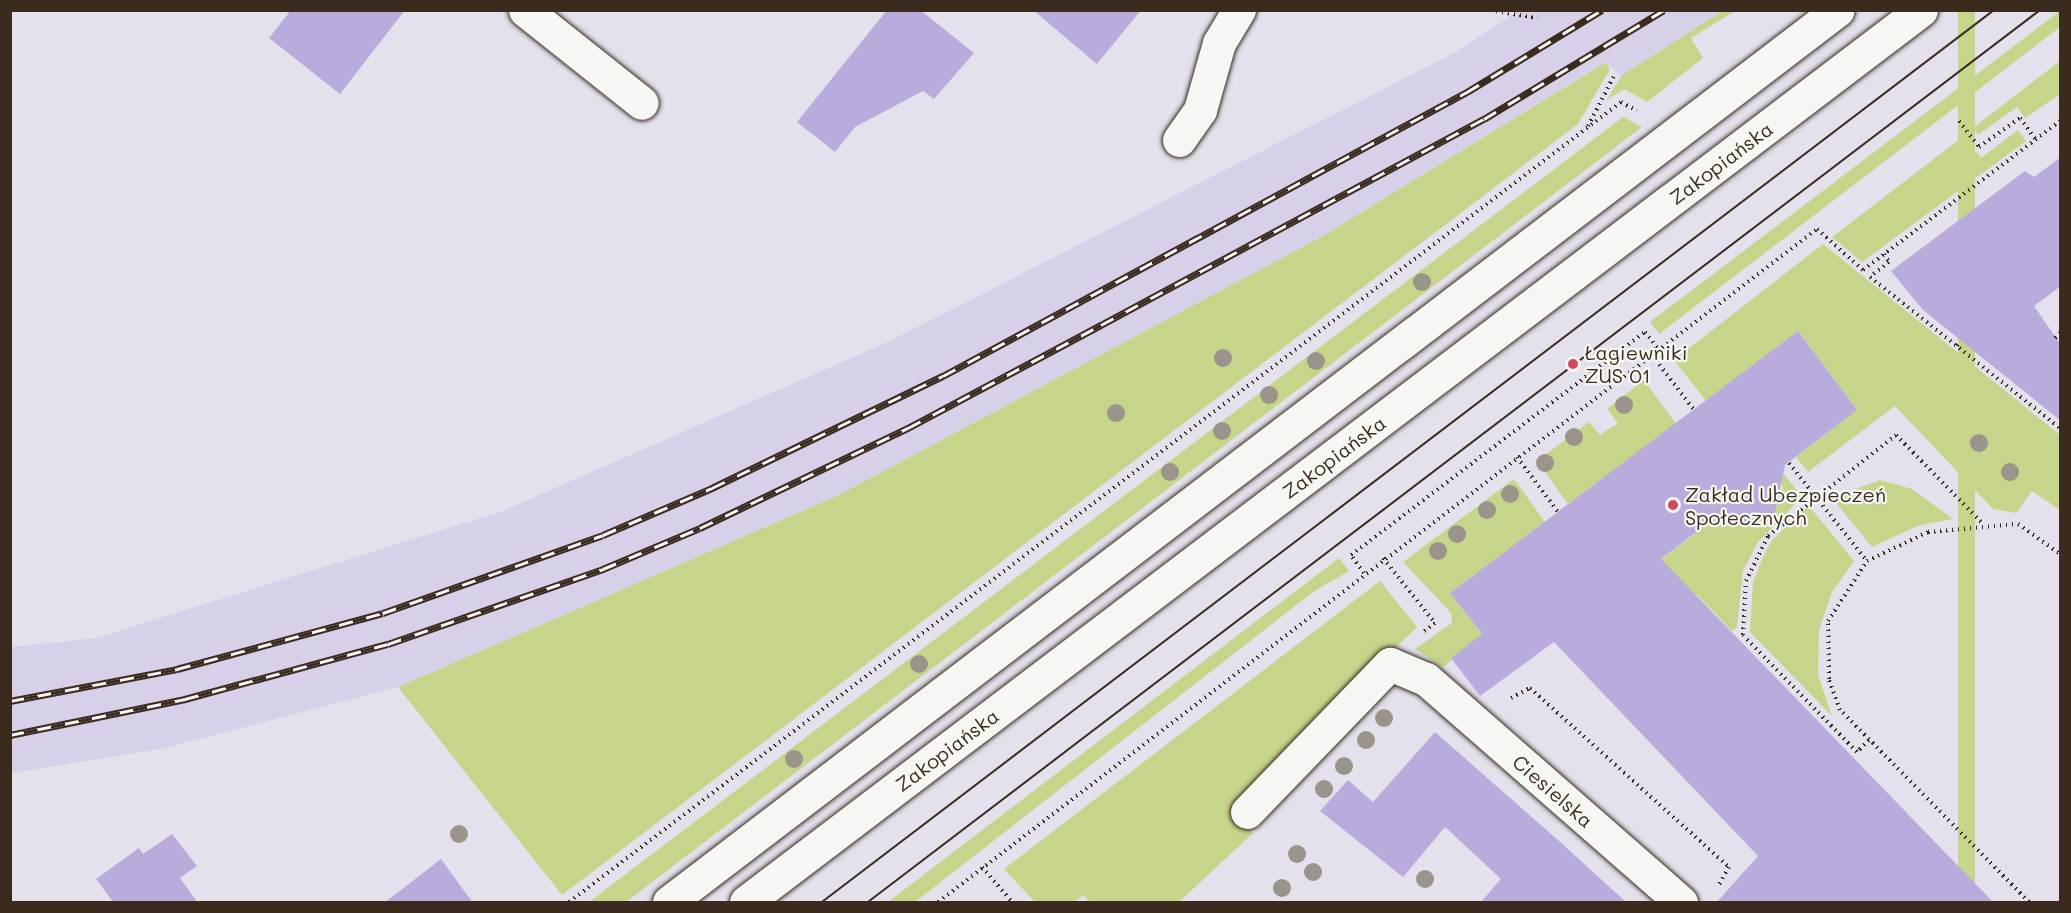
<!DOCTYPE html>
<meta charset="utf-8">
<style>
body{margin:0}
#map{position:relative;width:2071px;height:913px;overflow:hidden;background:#e4e0ec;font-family:Mali,sans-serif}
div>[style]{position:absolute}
.built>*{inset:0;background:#d7d0e8}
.green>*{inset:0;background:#c5d68b;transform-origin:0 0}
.building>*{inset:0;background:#b9acdd}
.path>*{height:4px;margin-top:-2px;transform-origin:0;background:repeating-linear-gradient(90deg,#3b2a1e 0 1.5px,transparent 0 6px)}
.roads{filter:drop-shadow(0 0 2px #3b2a1e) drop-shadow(0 0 2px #3b2a1e)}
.minor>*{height:33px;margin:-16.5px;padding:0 16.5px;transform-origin:16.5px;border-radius:16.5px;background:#f6f6f2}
.major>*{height:33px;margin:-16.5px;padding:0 16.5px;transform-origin:16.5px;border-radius:16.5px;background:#f6f6f2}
.tram>*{height:1.5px;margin:-0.75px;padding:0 0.75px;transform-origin:0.75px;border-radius:0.75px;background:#3b2a1e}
.rail>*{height:7px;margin-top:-3.5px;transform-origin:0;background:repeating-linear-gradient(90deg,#f6f6f2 0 14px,#3b2a1e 0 28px);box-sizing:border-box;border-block:2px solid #3b2a1e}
.trees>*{width:18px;height:18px;margin:-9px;border-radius:50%;background:#9a948a}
.dots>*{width:16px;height:16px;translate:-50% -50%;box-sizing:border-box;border:3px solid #f6f6f2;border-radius:50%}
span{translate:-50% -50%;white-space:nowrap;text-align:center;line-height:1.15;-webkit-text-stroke:4.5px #f6f6f2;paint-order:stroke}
.street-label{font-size:20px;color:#3b2a1e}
.poi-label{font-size:20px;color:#3b2a1e}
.left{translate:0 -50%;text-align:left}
.frame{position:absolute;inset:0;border:12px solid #3b2a1e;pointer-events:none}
</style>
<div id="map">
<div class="built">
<i style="clip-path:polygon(1518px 11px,1724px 11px,1621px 76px,1605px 62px,1323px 236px,837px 496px,398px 687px,161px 749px,11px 773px,10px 647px,96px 638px,503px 511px,890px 341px,1456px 52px)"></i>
</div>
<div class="green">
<i style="clip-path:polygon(1724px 10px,1735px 11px,1691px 38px,1703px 58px,1647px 102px,1624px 89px,1607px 100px,1621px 76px)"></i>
<i style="left:1958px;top:11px;width:17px;height:1471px"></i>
<i style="clip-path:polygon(2060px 11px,2060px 27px,1659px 334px,1650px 322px)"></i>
<i style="clip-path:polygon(2060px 61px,2060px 94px,2025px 118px,2017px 107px,1978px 135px,1973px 128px)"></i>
<i style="clip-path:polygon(1606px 62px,1610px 69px,1578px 124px,562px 895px,398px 687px,837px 496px,1323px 236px)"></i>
<i style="clip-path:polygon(1623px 117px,1642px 127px,626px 902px,589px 902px)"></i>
<i style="clip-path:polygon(2018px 130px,2026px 141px,1862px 262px,1832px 237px,1964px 136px,1981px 158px)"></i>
<i style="clip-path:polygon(1823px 244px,2060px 435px,2060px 510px,2032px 491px,2016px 513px,1993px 509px,1895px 406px,1808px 472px,1796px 457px,1857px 410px,1798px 331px,1706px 401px,1674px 360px)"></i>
<i style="clip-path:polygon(1644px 380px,1676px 424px,1568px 504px,1537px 461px,1589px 422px,1600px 435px,1618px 423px,1607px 409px)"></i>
<i style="clip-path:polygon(1780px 469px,1802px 497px,1758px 542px,1743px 571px,1737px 627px,1732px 631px,1696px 594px,1685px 604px,1650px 568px,1725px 511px,1751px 524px,1775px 513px,1783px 487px,1775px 473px)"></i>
<i style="clip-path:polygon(1514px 479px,1545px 522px,1450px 593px,1482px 634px,1443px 667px,1415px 649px,1452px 623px,1451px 613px,1403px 562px)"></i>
<i style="clip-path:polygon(1880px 480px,1912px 489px,1953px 519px,1917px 526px,1872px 547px,1832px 498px)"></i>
<i style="clip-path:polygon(1809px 506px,1854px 561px,1832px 592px,1819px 630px,1818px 675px,1832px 716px,1750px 632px,1753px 582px,1763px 557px,1772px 540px)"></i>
<i style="clip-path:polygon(1339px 558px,1349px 571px,1313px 592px,915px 902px,888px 902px)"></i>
<i style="clip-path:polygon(1380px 581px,1417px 627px,1232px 809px,1253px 833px,1179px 902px,1091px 902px,1083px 895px,1074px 902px,1035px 902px,1004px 869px)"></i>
</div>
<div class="building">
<i style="clip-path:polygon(291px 10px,405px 10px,340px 94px,269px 38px)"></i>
<i style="clip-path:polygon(887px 10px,920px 10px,974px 53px,934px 99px,923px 91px,855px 127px,835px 152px,797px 122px)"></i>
<i style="clip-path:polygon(1033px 10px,1141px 10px,1097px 64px)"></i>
<i style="clip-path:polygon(2061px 157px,2061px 286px,2034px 306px,2061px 345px,2061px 421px,1923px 310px,1891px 271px,2025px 171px,2034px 177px)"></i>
<i style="clip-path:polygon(1798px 331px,1857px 410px,1785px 465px,1775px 513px,1751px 524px,1720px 514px,1661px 559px,1994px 903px,1716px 903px,1758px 856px,1554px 642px,1480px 696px,1451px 658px,1482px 634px,1450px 593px)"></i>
<i style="clip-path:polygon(1435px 732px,1558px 840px,1627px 903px,1480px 903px,1501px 879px,1445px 827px,1403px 877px,1320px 811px,1348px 780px,1373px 802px)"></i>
<i style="clip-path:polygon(172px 834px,197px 866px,180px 878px,198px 903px,114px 903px,96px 879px,139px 848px,143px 854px)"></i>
<i style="clip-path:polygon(441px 859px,473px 903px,384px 903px)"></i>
</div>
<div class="path">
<i style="left:1490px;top:10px;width:48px;rotate:9.7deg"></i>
<i style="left:1959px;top:121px;width:33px;rotate:52deg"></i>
<i style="left:1979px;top:147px;width:50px;rotate:-35.3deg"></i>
<i style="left:2020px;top:118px;width:27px;rotate:54deg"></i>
<i style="left:1588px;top:126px;width:59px;rotate:-62.6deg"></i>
<i style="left:1884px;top:254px;width:9px;rotate:58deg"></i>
<i style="left:1889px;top:262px;width:24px;rotate:142deg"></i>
<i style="left:1870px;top:277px;width:243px;rotate:38.5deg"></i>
<i style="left:2055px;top:338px;width:7px;rotate:-45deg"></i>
<i style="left:1957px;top:346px;width:6px;rotate:-51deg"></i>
<i style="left:1652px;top:355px;width:69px;rotate:52.6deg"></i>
<i style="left:1517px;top:457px;width:69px;rotate:53.3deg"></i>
<i style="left:1789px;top:463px;width:125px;rotate:51.5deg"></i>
<i style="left:1383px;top:558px;width:83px;rotate:51.3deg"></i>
<i style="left:1435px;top:623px;width:15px;rotate:143deg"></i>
<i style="left:1364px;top:573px;width:22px;rotate:-126deg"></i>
<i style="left:1351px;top:555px;width:369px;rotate:-37.2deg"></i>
<i style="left:1645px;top:332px;width:23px;rotate:52deg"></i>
<i style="left:1511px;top:698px;width:21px;rotate:-28deg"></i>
<i style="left:1530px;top:688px;width:268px;rotate:42deg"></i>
<i style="left:1729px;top:867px;width:22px;rotate:120deg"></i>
<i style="left:1869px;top:740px;width:17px;rotate:135deg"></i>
<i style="left:1857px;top:752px;width:163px;rotate:-134.3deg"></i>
<i style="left:1743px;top:635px;width:54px;rotate:-86.8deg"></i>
<i style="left:1746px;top:581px;width:50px;rotate:-63.9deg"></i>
<i style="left:1768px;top:536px;width:163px;rotate:-38.3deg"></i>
<i style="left:1896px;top:435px;width:126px;rotate:45.6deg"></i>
<i style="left:982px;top:867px;width:46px;rotate:49.4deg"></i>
<i style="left:569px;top:902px;width:1322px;rotate:-37.25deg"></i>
<i style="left:1621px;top:102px;width:18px;rotate:29deg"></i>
<i style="left:938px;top:902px;width:1107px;rotate:-37.44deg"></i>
<i style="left:1817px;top:229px;width:62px;rotate:41.7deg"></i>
<i style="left:1863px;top:270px;width:247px;rotate:-37.1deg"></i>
<i style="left:2029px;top:902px;width:269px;rotate:-134.5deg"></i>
<i style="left:1840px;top:710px;width:33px;rotate:-110deg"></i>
<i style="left:1829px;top:679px;width:58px;rotate:-91deg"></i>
<i style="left:1828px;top:621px;width:72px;rotate:-57deg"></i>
<i style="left:1867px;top:561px;width:68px;rotate:-25.4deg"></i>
<i style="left:1928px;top:532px;width:90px;rotate:-5.1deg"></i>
<i style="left:2018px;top:524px;width:52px;rotate:35.5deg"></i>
</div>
<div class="roads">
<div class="minor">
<i style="left:525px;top:10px;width:149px;rotate:38.5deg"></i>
<i style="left:1179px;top:140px;width:37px;rotate:-55deg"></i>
<i style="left:1200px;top:110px;width:70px;rotate:-74.2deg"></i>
<i style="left:1219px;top:43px;width:39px;rotate:-59deg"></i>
<i style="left:1247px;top:812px;width:206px;rotate:-46deg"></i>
<i style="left:1390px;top:664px;width:39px;rotate:23deg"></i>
<i style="left:1426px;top:679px;width:339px;rotate:41.2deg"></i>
</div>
<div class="major">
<i style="left:669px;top:902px;width:1470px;rotate:-37.35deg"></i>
<i style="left:746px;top:902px;width:1475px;rotate:-37.2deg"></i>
</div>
</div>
<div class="tram">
<i style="left:822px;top:902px;width:1473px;rotate:-37.27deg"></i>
<i style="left:868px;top:902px;width:1473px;rotate:-37.27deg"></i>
</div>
<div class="rail">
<i style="left:10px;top:701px;width:170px;rotate:-10.8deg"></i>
<i style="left:177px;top:669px;width:213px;rotate:-15.2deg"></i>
<i style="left:383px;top:613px;width:233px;rotate:-19.5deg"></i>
<i style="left:603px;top:535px;width:119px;rotate:-23.3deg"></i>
<i style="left:712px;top:488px;width:257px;rotate:-25.9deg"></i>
<i style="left:943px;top:376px;width:596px;rotate:-28.46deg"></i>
<i style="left:1467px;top:92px;width:158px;rotate:-31.3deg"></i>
<i style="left:10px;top:735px;width:179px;rotate:-11.6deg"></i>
<i style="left:185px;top:699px;width:210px;rotate:-15.2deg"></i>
<i style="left:388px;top:644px;width:228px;rotate:-19.2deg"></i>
<i style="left:603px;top:569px;width:105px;rotate:-22.9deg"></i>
<i style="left:700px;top:528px;width:231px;rotate:-25.7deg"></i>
<i style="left:908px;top:428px;width:219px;rotate:-28.1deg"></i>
<i style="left:1101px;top:325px;width:435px;rotate:-28.3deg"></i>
<i style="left:1484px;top:119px;width:210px;rotate:-31.2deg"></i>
</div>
<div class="trees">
<i style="left:1422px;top:282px"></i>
<i style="left:1223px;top:358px"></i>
<i style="left:1316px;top:361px"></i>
<i style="left:1269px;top:395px"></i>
<i style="left:1624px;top:405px"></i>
<i style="left:1116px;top:413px"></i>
<i style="left:1222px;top:431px"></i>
<i style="left:1574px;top:437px"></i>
<i style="left:1979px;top:443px"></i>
<i style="left:1545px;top:463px"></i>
<i style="left:1170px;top:472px"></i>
<i style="left:2010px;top:472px"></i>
<i style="left:1510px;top:494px"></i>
<i style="left:1487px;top:510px"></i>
<i style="left:1457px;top:534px"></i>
<i style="left:1438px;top:551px"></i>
<i style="left:919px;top:664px"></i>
<i style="left:1384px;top:718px"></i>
<i style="left:1366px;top:740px"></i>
<i style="left:794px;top:759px"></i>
<i style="left:1344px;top:766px"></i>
<i style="left:1324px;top:789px"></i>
<i style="left:459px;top:834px"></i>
<i style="left:1297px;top:854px"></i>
<i style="left:1313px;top:872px"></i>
<i style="left:1425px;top:879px"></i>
<i style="left:1282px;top:888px"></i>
</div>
<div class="dots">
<i style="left:1573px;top:364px;background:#d1495b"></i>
<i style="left:1673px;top:505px;background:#d1495b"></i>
</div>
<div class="street-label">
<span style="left:1721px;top:163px;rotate:-37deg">Zakopiańska</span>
<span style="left:1334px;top:457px;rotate:-37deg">Zakopiańska</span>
<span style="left:947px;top:750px;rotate:-37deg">Zakopiańska</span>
<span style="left:1553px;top:791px;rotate:41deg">Ciesielska</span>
</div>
<div class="poi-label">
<span class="left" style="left:1585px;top:364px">Łagiewniki<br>ZUS 01</span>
<span class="left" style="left:1685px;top:506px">Zakład Ubezpieczeń<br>Społecznych</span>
</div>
<div class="frame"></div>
</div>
